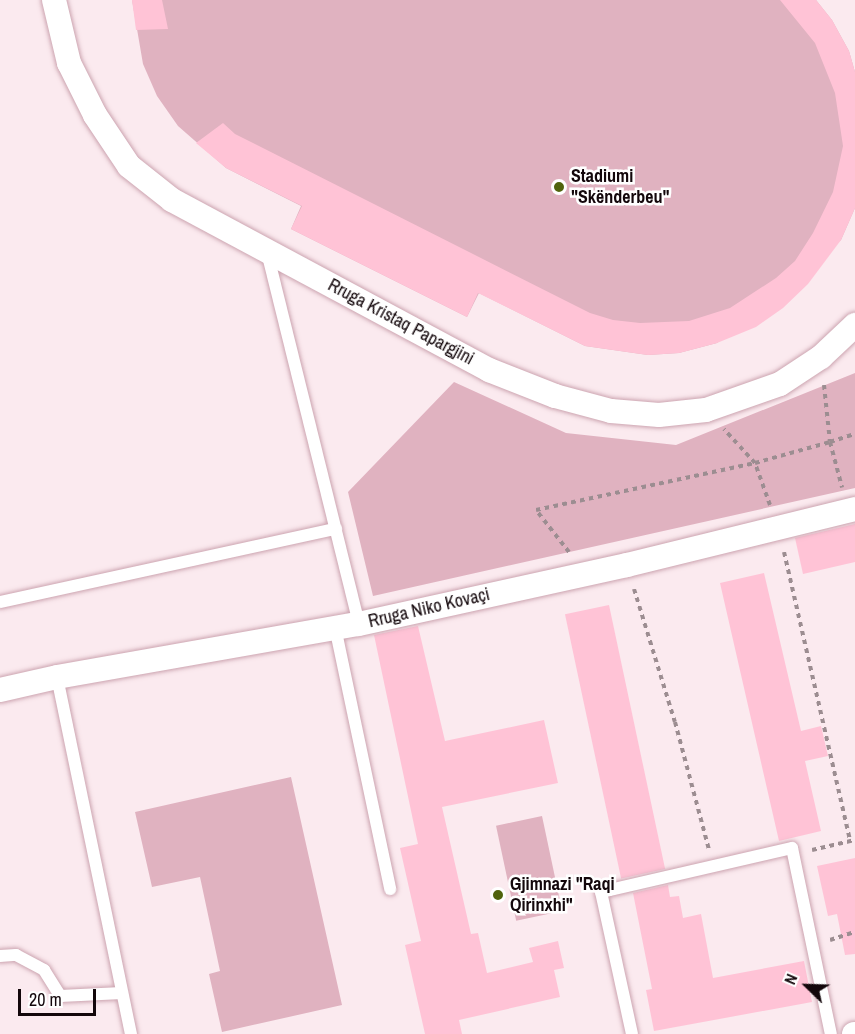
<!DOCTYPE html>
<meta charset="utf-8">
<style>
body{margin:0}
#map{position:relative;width:855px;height:1034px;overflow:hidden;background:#fbeaef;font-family:"Archivo Narrow",sans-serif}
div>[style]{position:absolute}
.green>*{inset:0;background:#e0b2c0;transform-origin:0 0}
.building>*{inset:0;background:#ffc3d6;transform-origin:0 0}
.path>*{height:4px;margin-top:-2px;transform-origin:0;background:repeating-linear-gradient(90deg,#9c8d91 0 4.5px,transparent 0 9px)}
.roads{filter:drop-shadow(0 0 2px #cca4b0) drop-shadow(0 0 2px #cca4b0)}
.service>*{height:12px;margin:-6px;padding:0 6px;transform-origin:6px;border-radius:6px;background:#fff}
.minor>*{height:24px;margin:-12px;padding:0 12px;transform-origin:12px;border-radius:12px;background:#fff}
.dots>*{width:16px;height:16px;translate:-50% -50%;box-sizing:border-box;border:3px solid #fff;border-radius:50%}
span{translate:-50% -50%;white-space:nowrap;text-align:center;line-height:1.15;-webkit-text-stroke:5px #fff;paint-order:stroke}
.poi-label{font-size:18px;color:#13070b;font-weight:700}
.left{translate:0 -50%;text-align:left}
.street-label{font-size:18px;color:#13070b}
.north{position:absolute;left:777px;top:956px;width:60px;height:60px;-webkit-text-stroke:4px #fff;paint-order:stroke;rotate:293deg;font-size:16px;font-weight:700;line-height:24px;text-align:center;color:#13070b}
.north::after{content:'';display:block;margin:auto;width:21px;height:27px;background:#13070b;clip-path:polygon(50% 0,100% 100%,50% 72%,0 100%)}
.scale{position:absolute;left:18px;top:989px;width:78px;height:27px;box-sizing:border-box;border:3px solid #13070b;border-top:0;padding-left:8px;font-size:18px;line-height:21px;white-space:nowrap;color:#13070b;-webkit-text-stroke:4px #fff;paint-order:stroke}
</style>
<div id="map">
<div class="green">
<i style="clip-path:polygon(132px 0,816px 0,832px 20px,849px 51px,855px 72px,855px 208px,841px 240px,717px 343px,679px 353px,648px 355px,585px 346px,479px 293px,467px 317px,291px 229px,301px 206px,226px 168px,178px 126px,157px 96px,143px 64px)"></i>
<i style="clip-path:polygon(855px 373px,855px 488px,373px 596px,348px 492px,454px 382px,566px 433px,676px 445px)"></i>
<i style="clip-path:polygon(291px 777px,342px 1005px,222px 1032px,209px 974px,220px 971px,200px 877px,152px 887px,135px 812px)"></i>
<i style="left:542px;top:816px;width:97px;height:47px;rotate:78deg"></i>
</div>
<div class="building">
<i style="clip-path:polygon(132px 0,162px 0,168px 29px,136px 30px)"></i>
<i style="clip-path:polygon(780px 0,816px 0,832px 20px,849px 51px,855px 72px,855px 208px,841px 240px,808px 284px,783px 308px,756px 327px,717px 343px,679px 353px,648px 355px,585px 346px,478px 293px,467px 317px,291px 229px,302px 206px,226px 168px,196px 143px,223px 123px,235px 134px,590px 313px,613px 320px,640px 323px,689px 321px,730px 308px,776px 278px,795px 261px,813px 233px,833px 192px,843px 146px,835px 93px,815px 43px)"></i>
<i style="clip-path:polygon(855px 524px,855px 562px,803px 574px,795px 538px)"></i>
<i style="clip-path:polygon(764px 573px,801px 731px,821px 726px,828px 756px,805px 761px,821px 831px,779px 841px,720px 583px)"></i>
<i style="left:609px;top:605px;width:270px;height:45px;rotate:78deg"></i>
<i style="clip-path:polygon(418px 626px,445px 741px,544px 720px,558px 783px,442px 807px,471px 934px,478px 933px,487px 973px,533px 962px,529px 948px,558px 941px,564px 968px,554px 970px,560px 997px,459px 1020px,462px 1034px,425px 1034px,405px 945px,421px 941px,400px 848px,418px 844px,374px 635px)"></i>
<i style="clip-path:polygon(855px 858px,855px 954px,845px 955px,837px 914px,828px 916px,817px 866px)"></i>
<i style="clip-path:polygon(668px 885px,670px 897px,679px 896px,683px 918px,701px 914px,713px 978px,804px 961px,812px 1002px,654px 1031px,646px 990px,652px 989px,633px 893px)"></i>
</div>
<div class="path">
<i style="left:824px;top:385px;width:57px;rotate:84deg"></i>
<i style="left:830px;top:442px;width:26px;rotate:-18deg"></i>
<i style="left:770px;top:505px;width:45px;rotate:-109.7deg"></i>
<i style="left:755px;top:463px;width:78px;rotate:-15.6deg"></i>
<i style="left:830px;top:442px;width:47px;rotate:75.1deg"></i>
<i style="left:569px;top:552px;width:53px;rotate:-128.2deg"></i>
<i style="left:536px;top:510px;width:224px;rotate:-12.1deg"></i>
<i style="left:755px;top:463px;width:46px;rotate:-132.4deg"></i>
<i style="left:784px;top:552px;width:296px;rotate:77.1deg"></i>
<i style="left:634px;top:589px;width:139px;rotate:72.9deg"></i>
<i style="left:675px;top:722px;width:132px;rotate:75.1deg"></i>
<i style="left:812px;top:850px;width:44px;rotate:-13.1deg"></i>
<i style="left:830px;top:940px;width:26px;rotate:-18deg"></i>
</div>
<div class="roads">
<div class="service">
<i style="left:267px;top:252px;width:383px;rotate:76.1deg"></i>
<i style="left:0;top:602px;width:344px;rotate:-12.3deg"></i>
<i style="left:335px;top:627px;width:268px;rotate:78.1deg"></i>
<i style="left:57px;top:677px;width:365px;rotate:78.3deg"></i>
<i style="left:0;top:956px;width:16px;rotate:-4deg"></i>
<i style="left:16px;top:955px;width:32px;rotate:28deg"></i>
<i style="left:44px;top:970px;width:31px;rotate:58deg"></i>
<i style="left:60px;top:996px;width:62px;rotate:-2.8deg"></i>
<i style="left:632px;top:1034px;width:145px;rotate:-102.3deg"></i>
<i style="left:601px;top:892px;width:196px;rotate:-13deg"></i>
<i style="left:792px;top:848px;width:190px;rotate:78.2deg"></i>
</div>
<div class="minor">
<i style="left:54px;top:0;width:65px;rotate:76.6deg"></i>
<i style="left:69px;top:63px;width:58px;rotate:63.4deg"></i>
<i style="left:95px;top:115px;width:61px;rotate:56.3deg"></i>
<i style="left:129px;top:166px;width:55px;rotate:38.3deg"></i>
<i style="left:172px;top:200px;width:360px;rotate:28.2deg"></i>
<i style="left:489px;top:370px;width:71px;rotate:21.5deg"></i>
<i style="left:555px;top:396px;width:58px;rotate:15deg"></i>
<i style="left:611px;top:411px;width:48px;rotate:4.8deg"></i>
<i style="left:659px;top:415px;width:47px;rotate:-6.1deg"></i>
<i style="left:706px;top:410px;width:78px;rotate:-19.4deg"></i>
<i style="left:780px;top:384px;width:49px;rotate:-33.4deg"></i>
<i style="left:821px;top:357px;width:47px;rotate:-43.3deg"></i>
<i style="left:0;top:690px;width:58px;rotate:-12.8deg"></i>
<i style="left:57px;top:677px;width:307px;rotate:-10deg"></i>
<i style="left:359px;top:624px;width:274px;rotate:-12.4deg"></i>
<i style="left:627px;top:565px;width:235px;rotate:-13.8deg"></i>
<i style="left:854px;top:1034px;width:1px"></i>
</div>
</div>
<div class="dots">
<i style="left:559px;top:187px;background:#50630d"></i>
<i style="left:498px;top:895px;background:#50630d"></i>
</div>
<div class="poi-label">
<span class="left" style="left:571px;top:187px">Stadiumi<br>"Skënderbeu"</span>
<span class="left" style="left:510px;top:895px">Gjimnazi "Raqi<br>Qirinxhi"</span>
</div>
<div class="street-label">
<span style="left:401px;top:322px;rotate:28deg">Rruga Kristaq Papargjini</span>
<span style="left:429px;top:608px;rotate:-13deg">Rruga Niko Kovaçi</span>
</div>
<div class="north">N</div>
<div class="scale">20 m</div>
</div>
